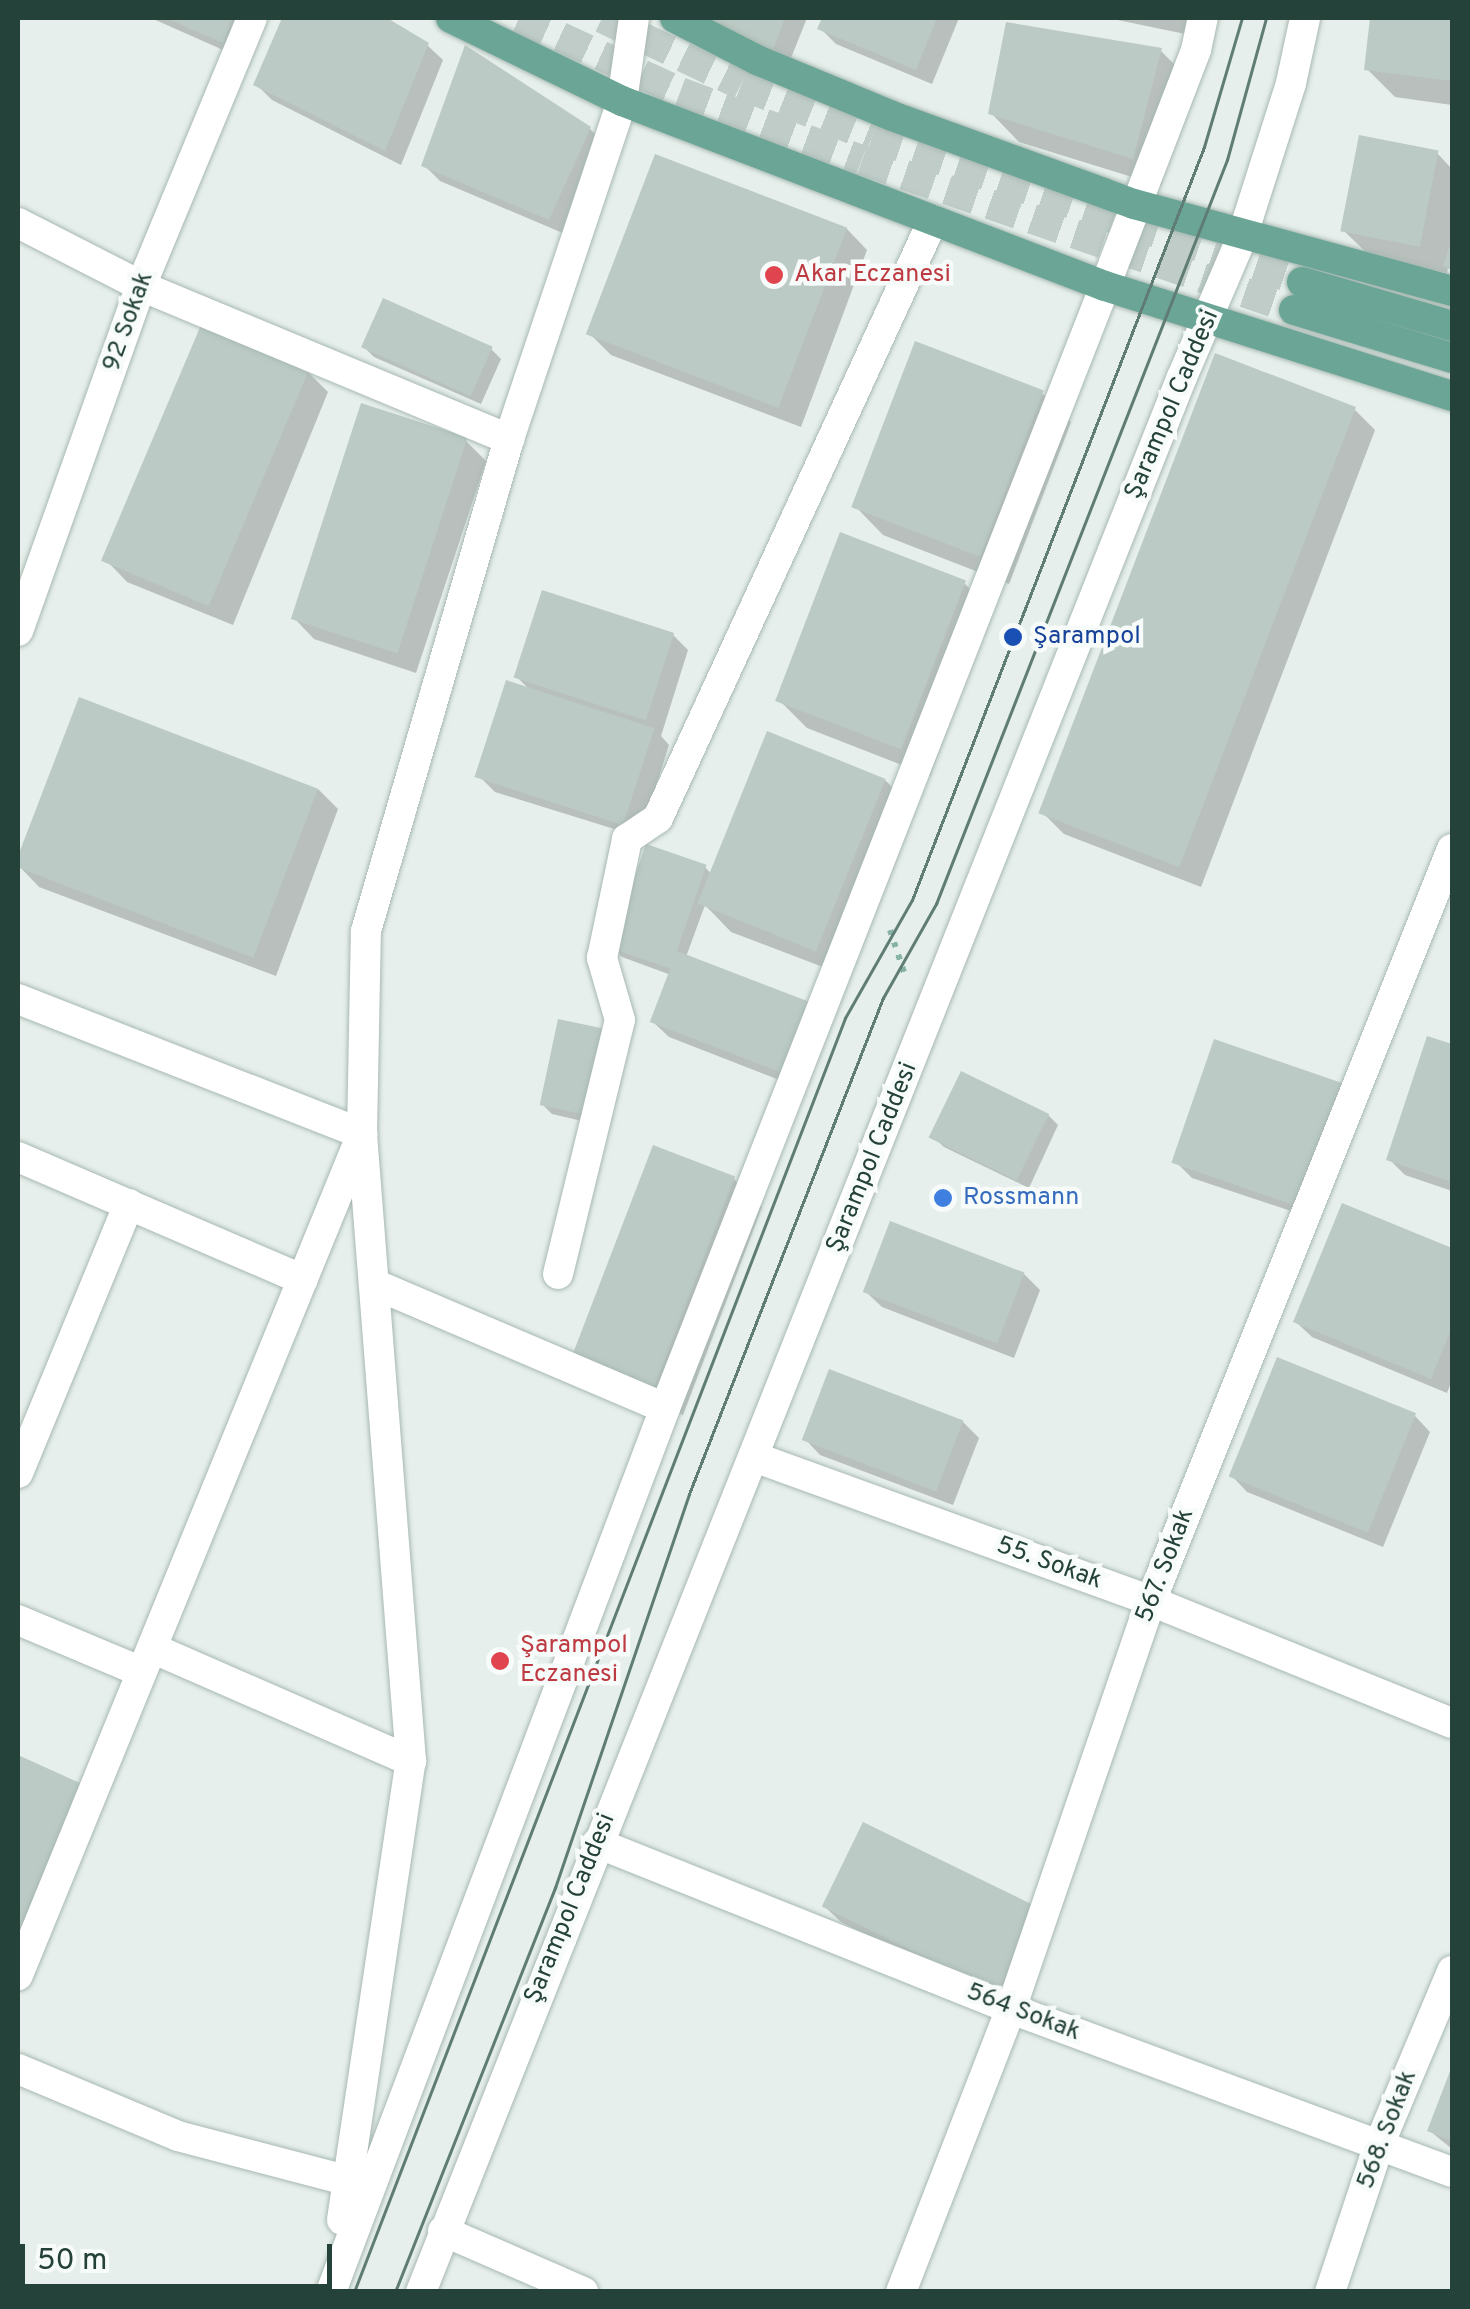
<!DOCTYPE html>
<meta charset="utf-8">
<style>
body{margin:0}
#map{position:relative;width:1470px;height:2309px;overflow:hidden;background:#e6efeb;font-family:Overpass,sans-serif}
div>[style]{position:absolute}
.shadow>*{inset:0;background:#0003}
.building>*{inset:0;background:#bbcac4;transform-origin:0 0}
.major-tunnel>*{height:30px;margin-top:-15px;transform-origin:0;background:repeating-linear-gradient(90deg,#bfccc8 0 30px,transparent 0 45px)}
.path>*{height:6px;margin-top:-3px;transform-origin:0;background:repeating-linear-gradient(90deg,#86b3a5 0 5px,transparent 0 13px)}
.roads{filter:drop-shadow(0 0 2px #a8b8b2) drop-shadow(0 0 2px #a8b8b2)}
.minor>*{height:30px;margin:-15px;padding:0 15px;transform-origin:15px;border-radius:15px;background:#fff}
.major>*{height:30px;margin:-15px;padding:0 15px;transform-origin:15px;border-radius:15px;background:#6aa596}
.tram>*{height:2.5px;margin:-1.25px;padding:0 1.25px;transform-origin:1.25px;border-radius:1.25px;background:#5f7d75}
.dots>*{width:28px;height:28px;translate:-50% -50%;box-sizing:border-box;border:5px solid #f7fbf9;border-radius:50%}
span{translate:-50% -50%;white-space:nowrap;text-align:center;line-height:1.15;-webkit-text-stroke:9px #f7fbf9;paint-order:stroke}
.health-label{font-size:25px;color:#be3a42}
.left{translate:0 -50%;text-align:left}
.street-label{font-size:25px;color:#24423a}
.transit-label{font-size:25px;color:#164399}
.shop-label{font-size:25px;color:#366cbe}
.frame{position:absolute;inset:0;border:20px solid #24423a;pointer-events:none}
.scale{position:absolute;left:20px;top:2244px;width:312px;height:45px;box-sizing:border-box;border:5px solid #24423a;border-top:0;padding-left:12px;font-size:30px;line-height:35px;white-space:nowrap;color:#24423a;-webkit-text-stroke:8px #f7fbf9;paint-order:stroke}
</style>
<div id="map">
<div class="shadow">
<i style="clip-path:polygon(151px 18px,254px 18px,239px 57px)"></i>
<i style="clip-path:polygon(285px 18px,382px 18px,427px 45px,443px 60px,401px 165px,272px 100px,256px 84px)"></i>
<i style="clip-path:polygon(684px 18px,807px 18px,789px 63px)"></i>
<i style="clip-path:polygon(824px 18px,959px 18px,932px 84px,836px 44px,820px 28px)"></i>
<i style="clip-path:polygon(1108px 18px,1194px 18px,1190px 35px)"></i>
<i style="clip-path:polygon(1373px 18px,1452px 18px,1452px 105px,1395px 97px,1367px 69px)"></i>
<i style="clip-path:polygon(1161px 51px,1189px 79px,1161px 186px,1019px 142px,991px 113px)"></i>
<i style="clip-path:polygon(590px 129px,606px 145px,565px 234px,440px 181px,424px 165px)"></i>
<i style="clip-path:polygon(1437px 153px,1452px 169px,1452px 272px,1448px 268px,1447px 273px,1372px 258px,1343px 230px)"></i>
<i style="clip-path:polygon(847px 229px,867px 250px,801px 427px,611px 355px,591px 335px)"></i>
<i style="clip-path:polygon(364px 347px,491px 349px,501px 359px,481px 404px,374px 357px)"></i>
<i style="clip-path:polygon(308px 372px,328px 392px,233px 625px,127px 582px,107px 561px)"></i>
<i style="clip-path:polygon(1043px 394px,1071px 422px,1009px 584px,883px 535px,855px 506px)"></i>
<i style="clip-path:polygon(1354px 409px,1375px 430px,1201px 887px,1064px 834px,1044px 814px)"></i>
<i style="clip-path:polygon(466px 441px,486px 461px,416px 673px,314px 639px,294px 618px)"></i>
<i style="clip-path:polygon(964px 583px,992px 611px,930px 776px,807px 728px,779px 700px)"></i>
<i style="clip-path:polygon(672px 634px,688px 650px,661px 736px,669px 745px,640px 837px,495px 792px,479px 776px,530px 690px,518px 678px)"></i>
<i style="clip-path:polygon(885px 780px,913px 808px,849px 977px,731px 932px,705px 905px,686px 957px,800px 1088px,669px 1037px,653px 1022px,671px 975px,622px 957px,612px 947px,705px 867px,713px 876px)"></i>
<i style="clip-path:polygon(318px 789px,338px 809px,276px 976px,39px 887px,19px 866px)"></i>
<i style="clip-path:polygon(1429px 1039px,1452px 1047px,1452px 1191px,1405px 1175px,1389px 1159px)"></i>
<i style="clip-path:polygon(617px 1043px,599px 1125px,552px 1114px,542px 1104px)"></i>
<i style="clip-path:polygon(1342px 1085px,1318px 1220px,1192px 1178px,1176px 1162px)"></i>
<i style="clip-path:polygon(1048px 1115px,1058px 1125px,1029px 1188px,944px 1147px,933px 1137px)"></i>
<i style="clip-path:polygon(734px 1179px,762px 1207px,683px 1415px,603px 1384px)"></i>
<i style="clip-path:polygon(1343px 1206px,1452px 1251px,1452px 1380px,1447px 1393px,1312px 1337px,1296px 1322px)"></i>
<i style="clip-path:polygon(1024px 1274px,1040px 1290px,1014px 1358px,882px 1307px,866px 1292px)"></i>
<i style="clip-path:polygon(1415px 1416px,1430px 1432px,1383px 1547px,1247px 1492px,1232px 1476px)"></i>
<i style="clip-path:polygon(963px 1422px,979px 1438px,953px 1505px,820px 1455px,805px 1439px)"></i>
<i style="clip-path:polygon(18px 1758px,80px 1786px,101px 1806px,18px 1997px)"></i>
<i style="clip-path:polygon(825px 1907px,1037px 1910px,1013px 2007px,841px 1922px)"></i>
<i style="clip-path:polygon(1452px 2072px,1452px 2149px,1430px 2131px)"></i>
</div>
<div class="building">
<i style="clip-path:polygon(166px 18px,233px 18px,223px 43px)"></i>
<i style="clip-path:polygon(282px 18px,387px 18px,429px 43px,385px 151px,253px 85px)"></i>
<i style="clip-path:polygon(692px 18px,785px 18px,773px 50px)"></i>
<i style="clip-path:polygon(822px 18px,937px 18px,916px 70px,817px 29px)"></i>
<i style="clip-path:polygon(1370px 18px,1452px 18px,1452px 81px,1364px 70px)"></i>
<i style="clip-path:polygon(1006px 22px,1162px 48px,1133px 159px,988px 114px)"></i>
<i style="clip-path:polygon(465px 45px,591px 127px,549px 220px,421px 166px)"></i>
<i style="left:1359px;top:135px;width:81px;height:98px;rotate:11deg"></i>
<i style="left:655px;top:154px;width:206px;height:193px;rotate:21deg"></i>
<i style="clip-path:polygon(1452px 238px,1452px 270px,1443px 266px)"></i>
<i style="left:383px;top:298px;width:120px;height:54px;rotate:24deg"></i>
<i style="left:201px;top:325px;width:117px;height:256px;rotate:23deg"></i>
<i style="left:915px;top:341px;width:138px;height:178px;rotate:21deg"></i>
<i style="left:1215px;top:353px;width:151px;height:493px;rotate:21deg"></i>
<i style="left:361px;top:403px;width:112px;height:227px;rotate:18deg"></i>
<i style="left:840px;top:532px;width:135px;height:181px;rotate:21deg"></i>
<i style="left:542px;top:590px;width:139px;height:92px;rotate:18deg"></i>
<i style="left:506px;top:680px;width:156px;height:102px;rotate:18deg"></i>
<i style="left:79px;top:697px;width:256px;height:181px;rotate:21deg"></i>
<i style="left:767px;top:731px;width:128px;height:186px;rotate:22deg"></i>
<i style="left:646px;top:844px;width:64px;height:110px;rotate:19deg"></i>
<i style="left:677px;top:951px;width:145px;height:76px;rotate:21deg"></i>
<i style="left:558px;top:1019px;width:51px;height:88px;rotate:12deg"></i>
<i style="clip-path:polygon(1427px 1036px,1452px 1044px,1452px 1182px,1386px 1160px)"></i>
<i style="left:1214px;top:1039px;width:137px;height:131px;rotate:19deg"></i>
<i style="left:961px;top:1071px;width:98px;height:74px;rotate:26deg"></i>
<i style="left:653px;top:1145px;width:88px;height:226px;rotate:21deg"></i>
<i style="clip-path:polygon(1342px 1203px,1452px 1248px,1452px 1327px,1431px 1379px,1293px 1322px)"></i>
<i style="left:890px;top:1221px;width:144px;height:76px;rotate:21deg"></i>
<i style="left:1277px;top:1357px;width:150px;height:129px;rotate:22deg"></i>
<i style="left:829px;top:1369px;width:144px;height:76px;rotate:21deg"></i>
<i style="clip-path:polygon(18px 1755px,82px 1784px,18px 1931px)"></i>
<i style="left:863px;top:1822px;width:196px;height:94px;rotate:26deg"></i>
<i style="clip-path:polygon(1452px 2066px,1452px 2141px,1427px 2131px)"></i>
</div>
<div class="major-tunnel">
<i style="left:519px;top:18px;width:177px;rotate:24.7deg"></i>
<i style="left:680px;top:92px;width:194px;rotate:20.5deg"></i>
<i style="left:862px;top:160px;width:457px;rotate:19.1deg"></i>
<i style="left:602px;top:18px;width:154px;rotate:25.7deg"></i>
<i style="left:741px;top:85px;width:141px;rotate:21.7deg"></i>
<i style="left:872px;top:137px;width:454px;rotate:18.6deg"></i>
</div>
<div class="path">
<i style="left:890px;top:930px;width:47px;rotate:71.6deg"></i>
</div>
<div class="roads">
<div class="minor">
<i style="left:18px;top:223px;width:138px;rotate:27.1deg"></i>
<i style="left:141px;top:286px;width:399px;rotate:22.6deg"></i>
<i style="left:18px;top:631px;width:366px;rotate:-70.4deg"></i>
<i style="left:141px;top:286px;width:290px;rotate:-67.5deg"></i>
<i style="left:18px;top:999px;width:370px;rotate:21.4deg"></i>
<i style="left:362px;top:1134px;width:909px;rotate:112.25deg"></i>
<i style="left:18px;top:1157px;width:310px;rotate:23.3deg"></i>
<i style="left:558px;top:1274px;width:261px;rotate:-76.3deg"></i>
<i style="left:620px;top:1020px;width:65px;rotate:-106.2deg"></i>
<i style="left:602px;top:958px;width:122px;rotate:-78.1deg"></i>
<i style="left:627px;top:839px;width:37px;rotate:-34deg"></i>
<i style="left:658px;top:818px;width:658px;rotate:-65.3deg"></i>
<i style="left:374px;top:1284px;width:316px;rotate:23.1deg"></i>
<i style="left:754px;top:1457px;width:422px;rotate:19.9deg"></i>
<i style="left:1151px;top:1601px;width:325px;rotate:22.1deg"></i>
<i style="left:18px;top:1473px;width:291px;rotate:-67.6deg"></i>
<i style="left:18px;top:1620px;width:134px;rotate:22.8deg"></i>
<i style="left:152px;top:1648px;width:283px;rotate:23.6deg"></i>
<i style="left:597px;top:1843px;width:446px;rotate:21.8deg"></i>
<i style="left:1011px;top:2009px;width:470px;rotate:20.3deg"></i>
<i style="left:18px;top:2069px;width:173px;rotate:22.7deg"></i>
<i style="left:178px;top:2136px;width:178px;rotate:14.7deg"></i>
<i style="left:342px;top:2220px;width:464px;rotate:-81.5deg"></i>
<i style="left:411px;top:1761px;width:629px;rotate:-94.47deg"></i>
<i style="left:362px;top:1134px;width:203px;rotate:-88.9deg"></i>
<i style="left:366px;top:931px;width:512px;rotate:-73.79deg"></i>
<i style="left:509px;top:439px;width:356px;rotate:-71.5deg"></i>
<i style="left:622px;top:101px;width:84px;rotate:-81.8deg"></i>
<i style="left:443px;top:2231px;width:153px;rotate:23.5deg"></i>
<i style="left:331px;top:2292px;width:945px;rotate:-69.3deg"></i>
<i style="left:665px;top:1408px;width:1205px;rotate:-68.59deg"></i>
<i style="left:1105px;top:286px;width:253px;rotate:-68.9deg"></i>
<i style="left:1196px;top:50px;width:33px;rotate:-78deg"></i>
<i style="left:421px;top:2292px;width:2061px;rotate:-68.33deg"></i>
<i style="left:1182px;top:377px;width:152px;rotate:-66.8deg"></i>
<i style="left:1242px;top:237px;width:162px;rotate:-72.3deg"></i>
<i style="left:1291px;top:83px;width:66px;rotate:-77.8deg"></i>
<i style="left:901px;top:2292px;width:304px;rotate:-68.8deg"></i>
<i style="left:1011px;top:2009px;width:431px;rotate:-71.1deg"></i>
<i style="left:1151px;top:1601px;width:810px;rotate:-68.19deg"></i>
<i style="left:1330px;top:2292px;width:155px;rotate:-71.6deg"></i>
<i style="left:1379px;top:2145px;width:189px;rotate:-67.2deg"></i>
</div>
<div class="major">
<i style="left:451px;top:18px;width:190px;rotate:25.9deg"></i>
<i style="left:622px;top:101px;width:517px;rotate:20.96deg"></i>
<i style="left:1105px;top:286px;width:364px;rotate:17.6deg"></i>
<i style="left:675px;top:18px;width:92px;rotate:27.1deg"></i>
<i style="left:757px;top:60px;width:146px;rotate:22.5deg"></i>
<i style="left:892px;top:116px;width:258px;rotate:20deg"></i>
<i style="left:1134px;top:204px;width:330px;rotate:15.3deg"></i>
<i style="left:1302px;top:282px;width:156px;rotate:16.3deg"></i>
<i style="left:1294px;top:310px;width:165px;rotate:16.9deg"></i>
</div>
</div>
<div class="tram">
<i style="left:354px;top:2292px;width:1365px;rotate:-68.92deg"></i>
<i style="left:845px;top:1018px;width:136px;rotate:-60.4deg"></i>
<i style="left:912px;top:900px;width:808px;rotate:-68.8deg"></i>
<i style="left:1204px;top:147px;width:134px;rotate:-73.6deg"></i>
<i style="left:395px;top:2292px;width:435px;rotate:-68.4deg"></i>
<i style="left:555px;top:1888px;width:416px;rotate:-71.2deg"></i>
<i style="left:689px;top:1494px;width:533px;rotate:-68.64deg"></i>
<i style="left:883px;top:998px;width:108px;rotate:-60.6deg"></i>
<i style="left:936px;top:904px;width:799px;rotate:-68.64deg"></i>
<i style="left:1227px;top:160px;width:147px;rotate:-74.6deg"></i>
</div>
<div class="dots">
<i style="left:774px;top:275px;background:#e0444e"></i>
<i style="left:1013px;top:637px;background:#1a4fb4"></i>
<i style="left:943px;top:1198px;background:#3f7fe0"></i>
<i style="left:500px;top:1661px;background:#e0444e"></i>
</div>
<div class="health-label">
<span class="left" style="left:794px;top:275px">Akar Eczanesi</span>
<span class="left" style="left:520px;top:1661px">Şarampol<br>Eczanesi</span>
</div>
<div class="street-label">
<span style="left:129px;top:322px;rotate:-70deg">92 Sokak</span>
<span style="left:1173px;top:405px;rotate:-67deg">Şarampol Caddesi</span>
<span style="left:873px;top:1158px;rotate:-68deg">Şarampol Caddesi</span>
<span style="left:1049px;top:1564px;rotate:20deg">55. Sokak</span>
<span style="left:1166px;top:1566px;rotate:-69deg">567. Sokak</span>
<span style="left:571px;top:1909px;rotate:-68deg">Şarampol Caddesi</span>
<span style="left:1023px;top:2013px;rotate:21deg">564 Sokak</span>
<span style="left:1388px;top:2130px;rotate:-69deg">568. Sokak</span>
</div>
<div class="transit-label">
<span class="left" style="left:1033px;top:637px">Şarampol</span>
</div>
<div class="shop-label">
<span class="left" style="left:963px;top:1198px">Rossmann</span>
</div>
<div class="frame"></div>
<div class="scale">50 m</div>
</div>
